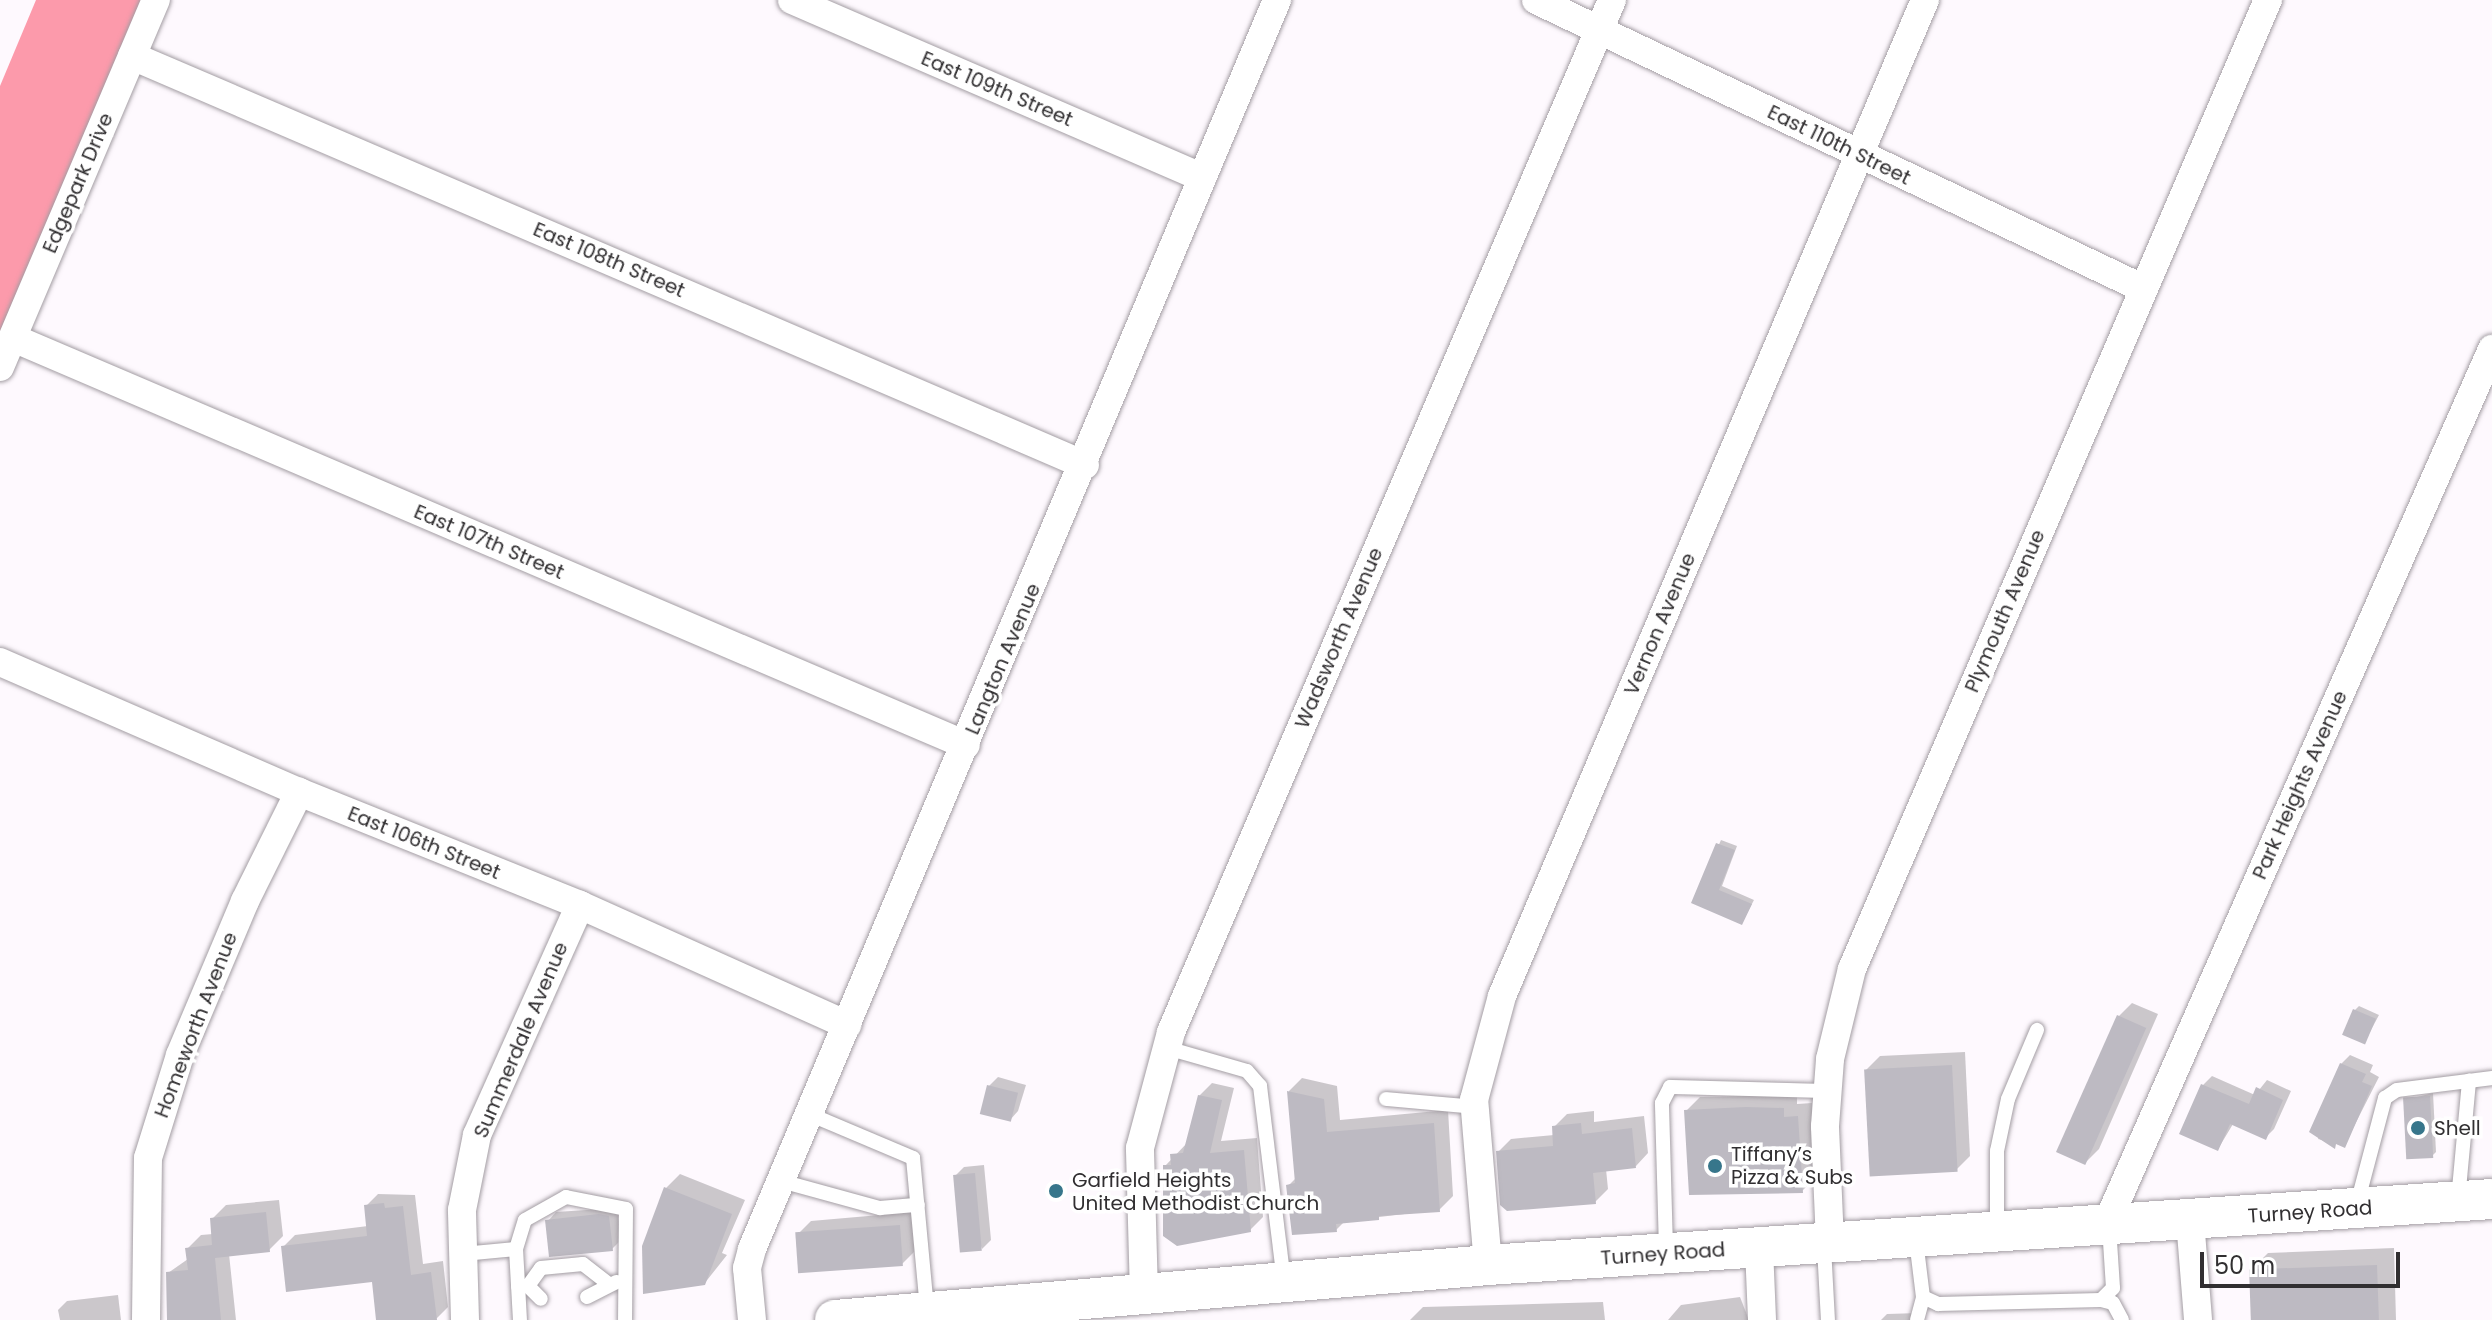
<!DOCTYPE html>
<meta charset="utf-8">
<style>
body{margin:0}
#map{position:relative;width:2492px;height:1320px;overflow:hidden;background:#fef9fe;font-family:Poppins,sans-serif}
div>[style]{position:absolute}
.forest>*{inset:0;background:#fc9aab}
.shadow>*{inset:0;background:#0003}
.building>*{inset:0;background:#bdbac2;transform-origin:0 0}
.roads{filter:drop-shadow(0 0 2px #a39da3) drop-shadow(0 0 2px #a39da3)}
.service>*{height:14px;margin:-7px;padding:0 7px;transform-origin:7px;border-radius:7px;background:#fff}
.minor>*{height:28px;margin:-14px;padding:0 14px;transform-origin:14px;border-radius:14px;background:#fff}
.secondary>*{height:40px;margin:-20px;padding:0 20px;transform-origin:20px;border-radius:20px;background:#fff}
.dots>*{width:22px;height:22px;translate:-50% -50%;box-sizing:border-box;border:4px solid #fff;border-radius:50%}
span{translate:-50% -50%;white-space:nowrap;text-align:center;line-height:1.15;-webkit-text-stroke:7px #fff;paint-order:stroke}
.street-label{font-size:20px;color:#312f31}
.poi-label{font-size:20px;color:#312f31}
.left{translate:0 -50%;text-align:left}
.scale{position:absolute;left:2200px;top:1252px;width:200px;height:36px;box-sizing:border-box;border:4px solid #312f31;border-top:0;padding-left:10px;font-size:24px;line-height:28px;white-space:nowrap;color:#312f31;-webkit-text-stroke:6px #fff;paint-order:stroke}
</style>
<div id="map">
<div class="forest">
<i style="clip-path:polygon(36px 0,156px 0,0 367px,0 86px)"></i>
</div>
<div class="shadow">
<i style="clip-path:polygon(1721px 840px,1737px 846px,1722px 886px,1754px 900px,1742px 923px,1693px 902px)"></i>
<i style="clip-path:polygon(2132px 1003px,2158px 1014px,2099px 1149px,2085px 1163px,2119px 1016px)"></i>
<i style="clip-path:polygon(2359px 1006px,2379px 1015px,2364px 1043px,2355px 1010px)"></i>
<i style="clip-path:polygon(1965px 1052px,1970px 1156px,1956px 1170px,1866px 1070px,1880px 1056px)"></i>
<i style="clip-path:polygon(2350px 1055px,2373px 1065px,2370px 1072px,2379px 1077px,2344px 1146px,2318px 1139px,2341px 1064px)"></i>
<i style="clip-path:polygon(2212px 1076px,2255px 1095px,2267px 1080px,2291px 1091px,2274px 1129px,2265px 1138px,2233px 1124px,2218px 1149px,2203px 1085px)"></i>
<i style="clip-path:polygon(998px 1077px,1026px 1085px,1018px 1111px,1010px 1120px,989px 1086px)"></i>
<i style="clip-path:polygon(1302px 1078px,1337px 1086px,1340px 1120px,1448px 1110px,1453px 1196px,1439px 1210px,1345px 1221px,1336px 1230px,1288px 1186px,1296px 1178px,1289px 1091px)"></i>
<i style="clip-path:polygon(1212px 1083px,1234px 1088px,1221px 1141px,1257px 1138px,1263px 1217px,1250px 1230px,1165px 1166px,1188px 1142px,1199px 1096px)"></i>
<i style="clip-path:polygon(2433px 1093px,2436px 1152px,2432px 1156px,2405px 1100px)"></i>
<i style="clip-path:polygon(1797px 1095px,1797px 1104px,1812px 1103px,1816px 1177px,1802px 1191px,1686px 1111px,1700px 1097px)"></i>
<i style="clip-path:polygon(1594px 1111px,1594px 1122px,1644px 1116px,1648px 1153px,1636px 1166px,1606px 1169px,1608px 1189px,1595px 1202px,1498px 1152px,1511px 1139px,1554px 1135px,1554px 1127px,1567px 1114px)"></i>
<i style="clip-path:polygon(984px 1165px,991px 1240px,982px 1249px,955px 1176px,964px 1167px)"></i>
<i style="clip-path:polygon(680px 1174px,745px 1200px,722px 1253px,727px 1255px,704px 1284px,666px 1188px)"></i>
<i style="clip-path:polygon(378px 1194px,415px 1195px,423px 1264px,443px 1261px,448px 1307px,436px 1319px,378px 1320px,374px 1279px,283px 1247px,295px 1235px,368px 1226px,366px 1206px)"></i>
<i style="clip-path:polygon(279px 1200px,283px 1236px,269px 1250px,229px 1254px,236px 1320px,169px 1320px,168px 1273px,188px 1259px,187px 1249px,201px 1235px,213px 1234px,212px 1219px,226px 1205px)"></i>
<i style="clip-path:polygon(617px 1208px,621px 1240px,612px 1249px,548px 1221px,556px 1212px)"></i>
<i style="clip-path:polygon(914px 1212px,916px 1250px,902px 1264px,797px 1235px,811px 1221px)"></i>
<i style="clip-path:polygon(2394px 1248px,2396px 1320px,2253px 1320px,2251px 1270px,2268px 1253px)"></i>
<i style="clip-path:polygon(118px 1295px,121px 1320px,60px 1320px,58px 1310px,67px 1301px)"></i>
<i style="clip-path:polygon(1740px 1297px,1749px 1320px,1668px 1320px,1681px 1305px)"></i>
<i style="clip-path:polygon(1603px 1302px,1605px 1320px,1410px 1320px,1423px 1307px)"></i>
<i style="clip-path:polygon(1919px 1313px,1919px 1320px,1881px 1320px,1887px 1314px)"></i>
</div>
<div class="building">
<i style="clip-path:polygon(1716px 843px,1735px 850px,1719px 890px,1752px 904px,1742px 925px,1691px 903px)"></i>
<i style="left:2353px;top:1009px;width:25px;height:28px;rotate:23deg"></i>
<i style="left:2117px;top:1015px;width:32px;height:150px;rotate:24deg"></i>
<i style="clip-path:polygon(2340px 1063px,2366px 1074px,2362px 1082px,2372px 1086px,2345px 1148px,2336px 1144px,2335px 1149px,2309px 1132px)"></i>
<i style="left:1952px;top:1065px;width:107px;height:88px;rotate:87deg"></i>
<i style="clip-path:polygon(2201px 1084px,2249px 1104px,2256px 1087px,2283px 1100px,2266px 1140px,2230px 1124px,2218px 1151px,2179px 1134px)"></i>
<i style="left:987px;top:1085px;width:32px;height:30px;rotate:14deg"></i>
<i style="clip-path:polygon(1287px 1091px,1324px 1099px,1327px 1132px,1434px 1123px,1440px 1212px,1379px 1216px,1379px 1220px,1336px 1224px,1337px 1232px,1292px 1235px,1286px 1185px,1295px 1183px)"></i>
<i style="clip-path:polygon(1198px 1095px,1222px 1100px,1210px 1153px,1244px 1150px,1251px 1232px,1177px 1246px,1163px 1236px,1163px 1165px,1171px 1165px,1170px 1154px,1183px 1153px)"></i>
<i style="left:2430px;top:1096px;width:62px;height:27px;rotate:87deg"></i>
<i style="clip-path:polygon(1746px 1107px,1784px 1108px,1784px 1117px,1798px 1116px,1803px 1193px,1689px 1195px,1684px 1110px)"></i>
<i style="clip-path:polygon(1581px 1123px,1582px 1134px,1632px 1128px,1636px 1168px,1593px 1173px,1596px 1204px,1507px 1211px,1500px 1205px,1496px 1151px,1553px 1146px,1552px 1126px)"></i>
<i style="left:975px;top:1173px;width:78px;height:22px;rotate:85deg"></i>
<i style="clip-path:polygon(664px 1187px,732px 1214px,705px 1285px,643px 1294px,642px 1246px)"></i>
<i style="clip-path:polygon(384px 1203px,385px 1208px,403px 1206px,411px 1275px,431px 1272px,437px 1320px,376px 1320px,372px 1282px,286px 1292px,281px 1246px,367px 1236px,364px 1205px)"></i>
<i style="clip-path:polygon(266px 1212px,270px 1252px,215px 1258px,221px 1320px,167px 1320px,166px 1272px,188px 1270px,185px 1248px,212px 1245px,210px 1218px)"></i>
<i style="clip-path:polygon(599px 1214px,609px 1216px,613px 1251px,549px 1257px,545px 1220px)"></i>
<i style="left:900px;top:1225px;width:41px;height:105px;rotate:86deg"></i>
<i style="left:2377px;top:1265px;width:55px;height:128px;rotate:88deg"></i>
</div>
<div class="roads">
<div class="service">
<i style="left:1167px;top:1048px;width:83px;rotate:16deg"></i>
<i style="left:1247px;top:1071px;width:20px;rotate:49deg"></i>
<i style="left:1260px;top:1086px;width:196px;rotate:83deg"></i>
<i style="left:1386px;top:1099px;width:89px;rotate:5.1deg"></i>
<i style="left:809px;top:1114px;width:113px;rotate:22.9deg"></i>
<i style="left:913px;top:1158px;width:151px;rotate:84.7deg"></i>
<i style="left:781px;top:1181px;width:103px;rotate:15.3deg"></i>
<i style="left:880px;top:1208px;width:38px;rotate:-5deg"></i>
<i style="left:2458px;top:1200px;width:120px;rotate:-84.7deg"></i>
<i style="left:2357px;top:1204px;width:110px;rotate:-75.2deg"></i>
<i style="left:2385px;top:1098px;width:14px;rotate:-34deg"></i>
<i style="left:2397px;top:1090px;width:96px;rotate:-7.2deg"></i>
<i style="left:1997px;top:1229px;width:78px;rotate:-90deg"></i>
<i style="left:1997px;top:1151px;width:53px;rotate:-78.1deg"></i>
<i style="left:2008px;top:1099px;width:75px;rotate:-67.2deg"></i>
<i style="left:1916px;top:1240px;width:57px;rotate:83deg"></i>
<i style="left:1923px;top:1297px;width:17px;rotate:25deg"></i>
<i style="left:1938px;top:1304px;width:163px;rotate:-1.4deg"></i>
<i style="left:2101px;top:1300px;width:17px;rotate:-45deg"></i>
<i style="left:2113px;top:1288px;width:62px;rotate:-93.7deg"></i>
<i style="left:1824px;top:1247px;width:73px;rotate:86.9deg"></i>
<i style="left:516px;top:1249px;width:71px;rotate:86.8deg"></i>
<i style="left:1666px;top:1249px;width:146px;rotate:-91.6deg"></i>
<i style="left:1662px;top:1103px;width:18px;rotate:-63deg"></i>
<i style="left:1670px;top:1087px;width:158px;rotate:1.5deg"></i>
<i style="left:463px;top:1254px;width:53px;rotate:-5.4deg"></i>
<i style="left:516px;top:1249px;width:30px;rotate:-73deg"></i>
<i style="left:525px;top:1220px;width:47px;rotate:-29.3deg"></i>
<i style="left:566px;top:1197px;width:61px;rotate:11.3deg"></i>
<i style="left:626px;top:1209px;width:111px;rotate:90.5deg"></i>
<i style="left:518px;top:1286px;width:10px"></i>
<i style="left:528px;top:1286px;width:18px;rotate:45deg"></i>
<i style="left:528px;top:1286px;width:22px;rotate:-54deg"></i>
<i style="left:541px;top:1268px;width:42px;rotate:-5.4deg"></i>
<i style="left:583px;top:1264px;width:31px;rotate:38deg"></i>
<i style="left:587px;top:1297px;width:33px;rotate:-27deg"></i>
<i style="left:2101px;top:1300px;width:12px;rotate:14deg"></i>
<i style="left:2113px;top:1303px;width:19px;rotate:62deg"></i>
<i style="left:1917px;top:1320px;width:24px;rotate:-75deg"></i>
</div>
<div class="minor">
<i style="left:792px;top:0;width:447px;rotate:23.4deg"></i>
<i style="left:1536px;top:0;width:671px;rotate:25.42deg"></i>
<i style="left:132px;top:56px;width:1037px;rotate:23.23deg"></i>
<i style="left:13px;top:338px;width:1036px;rotate:23.13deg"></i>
<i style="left:0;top:367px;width:399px;rotate:-67deg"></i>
<i style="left:0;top:662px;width:326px;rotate:23.5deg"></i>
<i style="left:299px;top:792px;width:303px;rotate:21.9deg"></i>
<i style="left:580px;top:905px;width:293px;rotate:24.2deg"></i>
<i style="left:2190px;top:1220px;width:100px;rotate:85.4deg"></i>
<i style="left:2108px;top:1221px;width:953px;rotate:-66.23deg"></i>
<i style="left:1830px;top:1242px;width:116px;rotate:-92.5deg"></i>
<i style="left:1825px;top:1126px;width:67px;rotate:-85.7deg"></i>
<i style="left:1830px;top:1059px;width:93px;rotate:-76.3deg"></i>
<i style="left:1852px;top:969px;width:1055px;rotate:-66.77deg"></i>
<i style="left:1759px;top:1248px;width:72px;rotate:87.6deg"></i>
<i style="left:1488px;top:1265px;width:166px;rotate:-94.8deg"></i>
<i style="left:1474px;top:1100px;width:108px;rotate:-74.9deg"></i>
<i style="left:1502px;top:996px;width:1082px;rotate:-66.99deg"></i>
<i style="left:1144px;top:1294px;width:146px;rotate:-91.6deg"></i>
<i style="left:1140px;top:1148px;width:120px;rotate:-75deg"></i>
<i style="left:1171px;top:1032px;width:1122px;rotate:-66.86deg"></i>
<i style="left:146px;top:1320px;width:162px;rotate:-89.3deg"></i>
<i style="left:148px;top:1158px;width:108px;rotate:-72.7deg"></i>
<i style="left:180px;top:1055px;width:167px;rotate:-67.1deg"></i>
<i style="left:245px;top:901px;width:122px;rotate:-63.6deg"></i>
<i style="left:465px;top:1320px;width:110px;rotate:-91.6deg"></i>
<i style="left:462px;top:1210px;width:76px;rotate:-78.7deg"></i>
<i style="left:477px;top:1135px;width:252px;rotate:-65.9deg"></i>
<i style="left:752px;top:1320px;width:52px;rotate:-95.5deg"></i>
<i style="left:747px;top:1268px;width:20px;rotate:-75deg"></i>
<i style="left:752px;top:1249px;width:1355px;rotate:-67.2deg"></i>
</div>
<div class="secondary">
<i style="left:835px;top:1320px;width:655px;rotate:-4.81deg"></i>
<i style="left:1488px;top:1265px;width:1006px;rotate:-3.76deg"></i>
</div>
</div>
<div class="dots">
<i style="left:2418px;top:1128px;background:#37768b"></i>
<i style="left:1715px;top:1166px;background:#37768b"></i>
<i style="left:1056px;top:1191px;background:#37768b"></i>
</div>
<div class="street-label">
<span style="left:997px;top:89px;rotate:23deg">East 109th Street</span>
<span style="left:1839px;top:145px;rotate:26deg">East 110th Street</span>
<span style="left:78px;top:183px;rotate:-67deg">Edgepark Drive</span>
<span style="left:609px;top:260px;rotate:23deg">East 108th Street</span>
<span style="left:489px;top:542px;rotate:23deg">East 107th Street</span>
<span style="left:2005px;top:611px;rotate:-67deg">Plymouth Avenue</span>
<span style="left:1660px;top:624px;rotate:-67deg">Vernon Avenue</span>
<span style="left:1339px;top:638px;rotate:-67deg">Wadsworth Avenue</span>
<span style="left:1003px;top:659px;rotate:-67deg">Langton Avenue</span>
<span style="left:2300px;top:785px;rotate:-66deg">Park Heights Avenue</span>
<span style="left:424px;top:843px;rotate:22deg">East 106th Street</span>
<span style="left:196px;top:1025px;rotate:-69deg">Homeworth Avenue</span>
<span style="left:521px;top:1040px;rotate:-67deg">Summerdale Avenue</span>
<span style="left:2310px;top:1212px;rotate:-4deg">Turney Road</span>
<span style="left:1663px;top:1254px;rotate:-4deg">Turney Road</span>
</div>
<div class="poi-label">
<span class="left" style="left:2434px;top:1128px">Shell</span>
<span class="left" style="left:1731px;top:1166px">Tiffany’s<br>Pizza &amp; Subs</span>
<span class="left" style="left:1072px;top:1192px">Garfield Heights<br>United Methodist Church</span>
</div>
<div class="scale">50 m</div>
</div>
